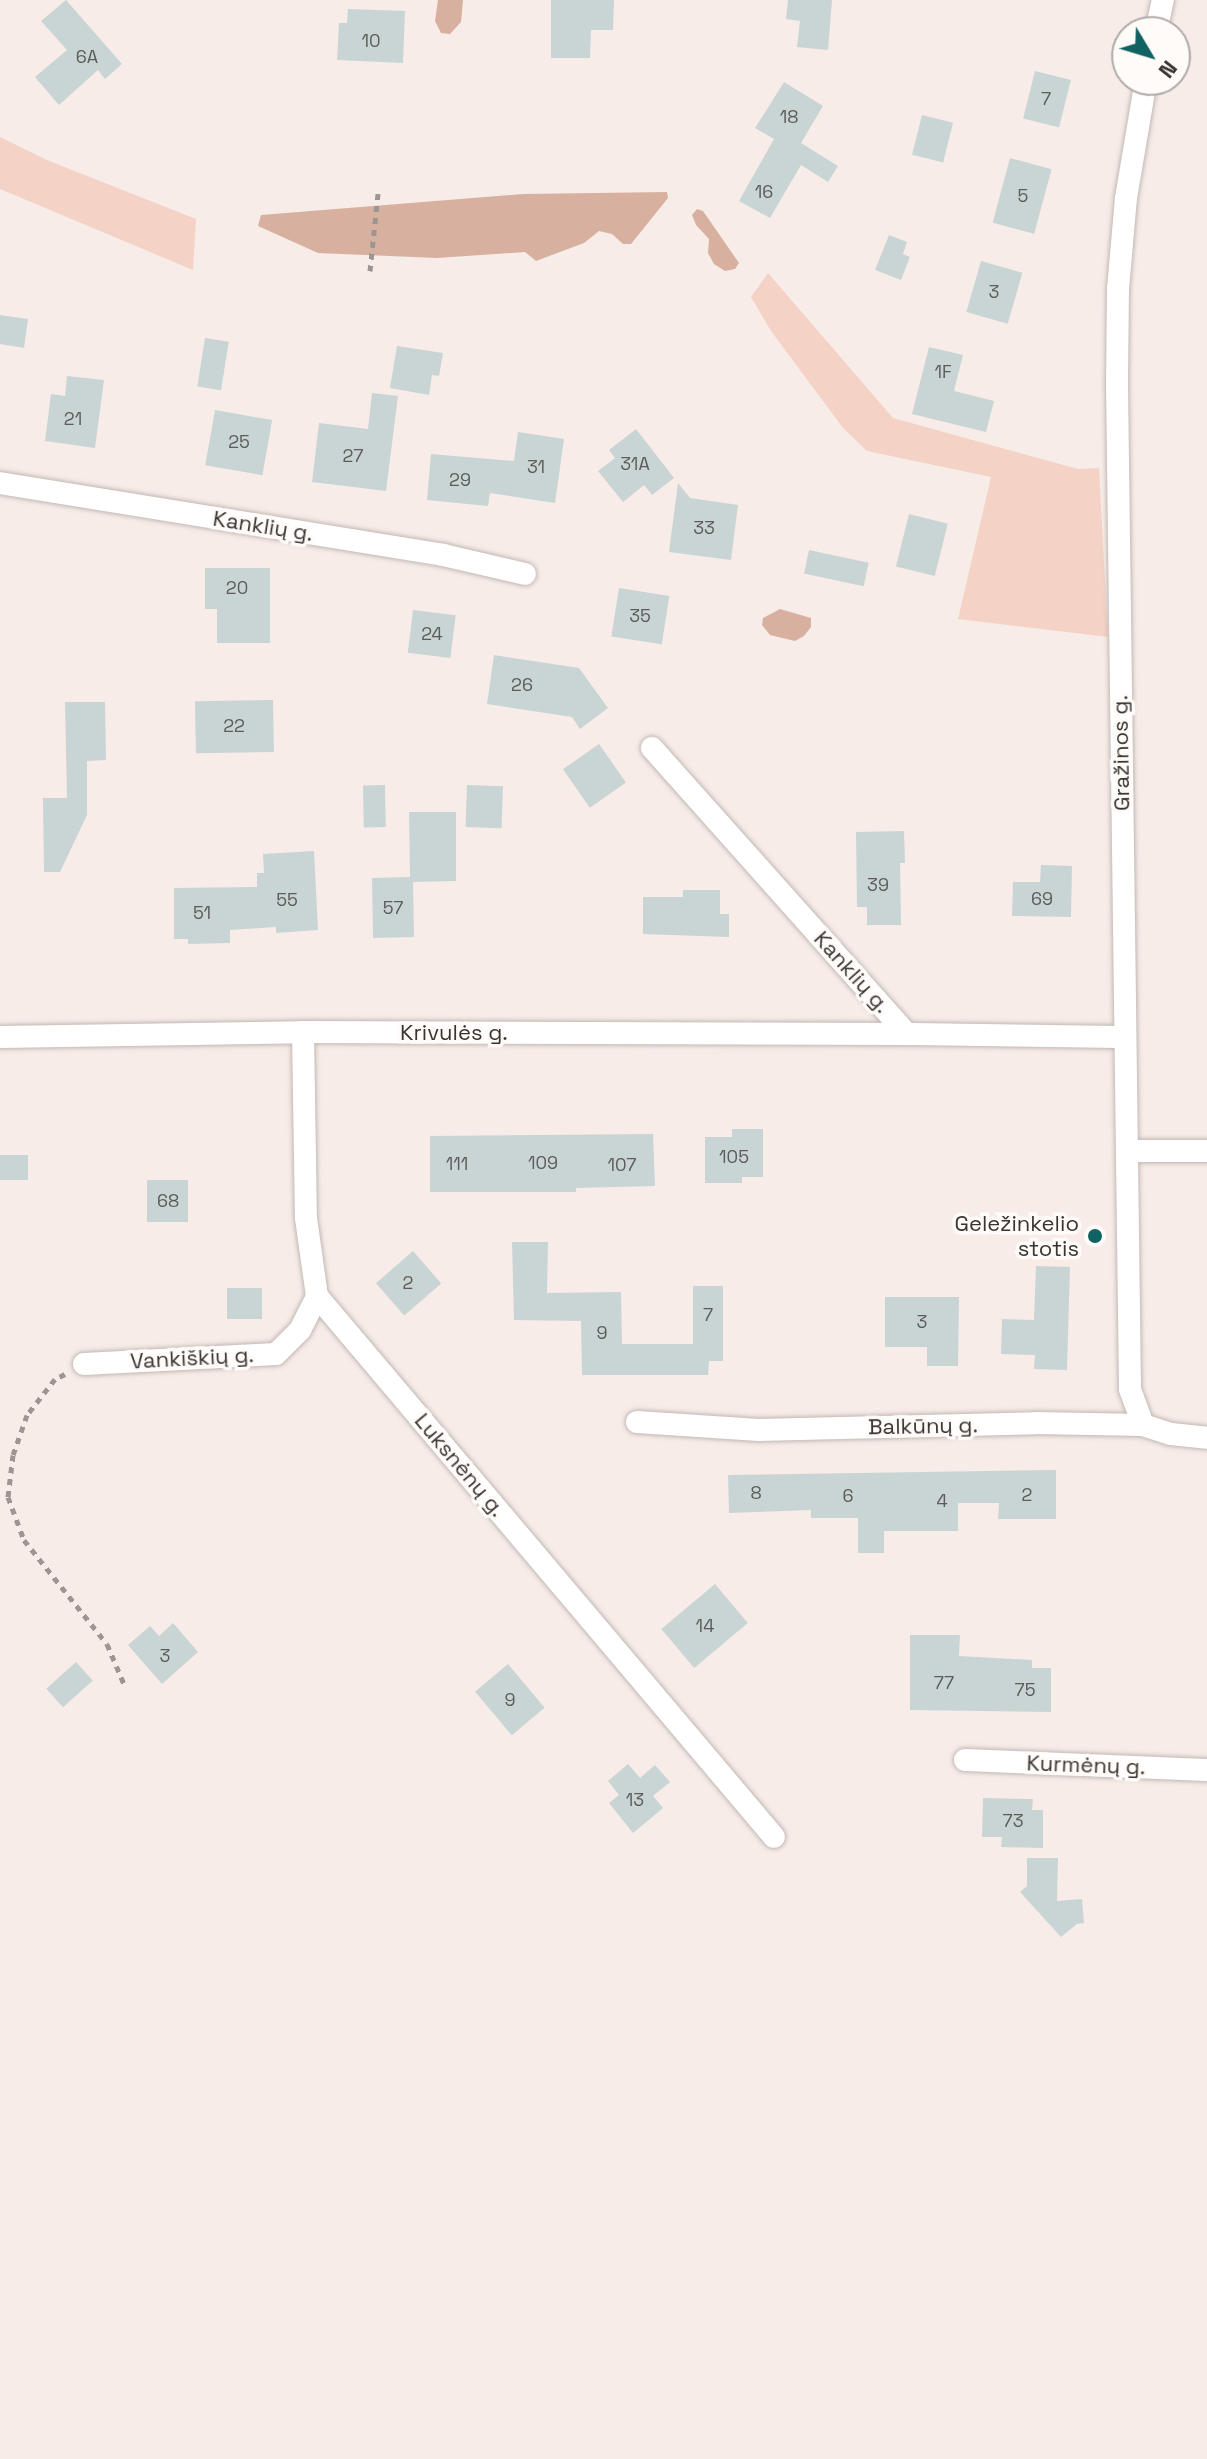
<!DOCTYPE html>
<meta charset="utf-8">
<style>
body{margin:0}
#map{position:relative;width:1207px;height:2459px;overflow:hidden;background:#f7ece8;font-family:"Space Grotesk",sans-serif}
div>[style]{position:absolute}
.green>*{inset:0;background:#f4d3c6}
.water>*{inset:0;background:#d8b0a0}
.building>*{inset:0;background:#c9d5d4;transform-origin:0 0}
.path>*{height:5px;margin-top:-2.5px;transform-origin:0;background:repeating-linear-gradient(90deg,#9d9592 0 6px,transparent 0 12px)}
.roads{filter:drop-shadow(0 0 2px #c2b8b4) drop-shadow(0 0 2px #c2b8b4)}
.street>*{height:22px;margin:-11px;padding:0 11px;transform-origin:11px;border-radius:11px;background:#fff}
.dots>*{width:22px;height:22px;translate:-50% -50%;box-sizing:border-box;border:4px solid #fffbf9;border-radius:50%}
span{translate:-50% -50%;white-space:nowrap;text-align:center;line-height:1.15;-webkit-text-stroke:7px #fffbf9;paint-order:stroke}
.number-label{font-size:18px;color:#5c5c5a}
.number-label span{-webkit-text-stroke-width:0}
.street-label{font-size:22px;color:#383432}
.poi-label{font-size:22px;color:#383432}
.right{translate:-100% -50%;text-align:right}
.north{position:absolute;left:1111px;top:16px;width:80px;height:80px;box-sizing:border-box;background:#fffbf9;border:2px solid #afaba9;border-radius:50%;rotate:128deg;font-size:22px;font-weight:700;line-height:32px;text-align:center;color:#383432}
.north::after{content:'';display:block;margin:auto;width:28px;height:36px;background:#116262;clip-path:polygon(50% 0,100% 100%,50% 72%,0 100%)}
</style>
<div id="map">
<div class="green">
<i style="clip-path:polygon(0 137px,47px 160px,196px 219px,193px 270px,0 189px)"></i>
<i style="clip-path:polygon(768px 273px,893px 418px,1078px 469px,1099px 468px,1108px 637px,958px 619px,991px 477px,867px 451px,843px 428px,771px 331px,751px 297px)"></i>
</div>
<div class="water">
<i style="clip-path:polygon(438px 0,463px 0,461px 22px,450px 34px,441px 33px,435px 21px)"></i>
<i style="clip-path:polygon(667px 192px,668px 198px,631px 244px,623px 244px,612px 234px,599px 231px,584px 243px,536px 261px,525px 252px,437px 258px,318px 253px,258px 226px,261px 215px,523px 194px)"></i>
<i style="clip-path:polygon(697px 209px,703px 211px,739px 263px,735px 269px,725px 271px,714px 264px,708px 253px,709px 239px,696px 225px,692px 215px)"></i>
<i style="clip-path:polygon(780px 609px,811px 618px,811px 627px,804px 636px,795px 641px,770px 635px,762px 625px,763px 618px)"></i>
</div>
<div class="building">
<i style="clip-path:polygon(66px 0,122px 64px,105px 79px,98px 70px,59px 105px,35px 77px,67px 50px,41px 21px)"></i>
<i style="clip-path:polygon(551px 0,614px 0,613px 30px,591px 30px,590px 58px,551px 58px)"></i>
<i style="clip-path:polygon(788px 0,832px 0,828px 50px,797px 47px,800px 21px,786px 19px)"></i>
<i style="clip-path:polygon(348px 9px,405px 11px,403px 63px,337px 60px,339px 23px,347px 23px)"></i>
<i style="left:1035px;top:71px;width:37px;height:49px;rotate:14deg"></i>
<i style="clip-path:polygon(784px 82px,823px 106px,801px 143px,838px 166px,828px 182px,801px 165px,770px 218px,739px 201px,774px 139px,755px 128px)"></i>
<i style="left:922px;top:115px;width:32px;height:41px;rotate:14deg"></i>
<i style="left:1010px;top:158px;width:43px;height:67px;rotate:15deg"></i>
<i style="clip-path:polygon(889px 235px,907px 242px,903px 254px,910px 257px,901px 280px,875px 270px)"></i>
<i style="left:981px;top:261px;width:43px;height:53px;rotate:16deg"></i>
<i style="clip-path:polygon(0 315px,28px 319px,24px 348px,0 344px)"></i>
<i style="left:205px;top:338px;width:24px;height:49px;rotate:9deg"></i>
<i style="clip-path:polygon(397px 346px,443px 353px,439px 376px,432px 375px,429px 395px,390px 388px)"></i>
<i style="clip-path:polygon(929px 347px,963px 355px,954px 391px,994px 401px,986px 432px,912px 414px)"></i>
<i style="clip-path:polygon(67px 376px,104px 380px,95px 448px,45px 441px,51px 394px,65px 396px)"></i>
<i style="clip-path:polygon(372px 393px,398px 396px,386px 491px,312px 482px,319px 423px,368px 429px)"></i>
<i style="left:215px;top:410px;width:58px;height:56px;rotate:10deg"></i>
<i style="clip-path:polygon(636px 429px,674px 478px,652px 495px,644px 485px,623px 502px,598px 471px,615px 458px,609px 450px)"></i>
<i style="clip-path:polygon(518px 432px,564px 439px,555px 503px,490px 493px,488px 506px,427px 500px,431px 454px,514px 461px)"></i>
<i style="clip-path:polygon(678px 483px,690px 498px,738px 505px,731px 560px,669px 552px)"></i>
<i style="left:909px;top:514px;width:40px;height:54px;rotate:14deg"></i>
<i style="left:809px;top:550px;width:61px;height:24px;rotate:12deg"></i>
<i style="clip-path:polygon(205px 568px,270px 568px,270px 643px,217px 643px,217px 609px,205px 609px)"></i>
<i style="left:619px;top:588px;width:51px;height:49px;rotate:9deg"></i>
<i style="left:413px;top:610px;width:43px;height:43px;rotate:7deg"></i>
<i style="clip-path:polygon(494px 655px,579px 668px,608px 708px,580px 729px,572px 717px,487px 704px)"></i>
<i style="left:273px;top:700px;width:52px;height:78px;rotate:89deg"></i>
<i style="clip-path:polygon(65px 702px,105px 702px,106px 760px,87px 761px,87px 815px,60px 872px,44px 872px,43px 798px,67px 798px)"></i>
<i style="left:599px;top:744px;width:47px;height:44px;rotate:55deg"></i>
<i style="left:385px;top:785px;width:42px;height:22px;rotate:89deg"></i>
<i style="left:467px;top:785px;width:36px;height:42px;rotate:2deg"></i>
<i style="clip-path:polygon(409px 812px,456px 812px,456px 881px,413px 882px,414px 937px,373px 938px,372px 878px,410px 877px)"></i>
<i style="clip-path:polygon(904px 831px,905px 863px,900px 863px,901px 925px,867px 925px,867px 907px,857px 907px,856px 832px)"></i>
<i style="clip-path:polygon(314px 851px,318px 930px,276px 933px,276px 927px,230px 930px,230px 943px,188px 944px,188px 939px,174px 939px,174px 888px,257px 887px,257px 873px,264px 873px,263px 854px)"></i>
<i style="clip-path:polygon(1041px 865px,1072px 866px,1071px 917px,1012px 916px,1013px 882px,1040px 882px)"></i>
<i style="clip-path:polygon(683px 890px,720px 890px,720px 914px,729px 914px,729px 937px,643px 934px,643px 897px,683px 897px)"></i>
<i style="clip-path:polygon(732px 1129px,763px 1129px,763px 1177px,742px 1177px,742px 1183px,705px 1183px,705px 1137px,732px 1137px)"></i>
<i style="clip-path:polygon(653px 1134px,655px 1186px,576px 1188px,576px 1192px,430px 1192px,430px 1136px)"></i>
<i style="left:0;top:1155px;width:28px;height:25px"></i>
<i style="left:147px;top:1180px;width:41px;height:42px"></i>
<i style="clip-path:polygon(512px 1242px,548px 1242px,547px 1293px,621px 1292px,622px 1344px,693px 1344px,693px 1286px,723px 1286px,723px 1361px,709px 1361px,708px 1375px,582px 1375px,581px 1321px,514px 1320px)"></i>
<i style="left:413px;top:1251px;width:43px;height:49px;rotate:49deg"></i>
<i style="clip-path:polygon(1036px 1266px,1070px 1267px,1067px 1370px,1034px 1369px,1035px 1355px,1001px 1354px,1002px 1319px,1034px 1320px)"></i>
<i style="left:227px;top:1288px;width:35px;height:31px"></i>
<i style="clip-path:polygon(885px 1297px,959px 1297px,958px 1366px,927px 1366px,927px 1347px,885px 1347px)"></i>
<i style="clip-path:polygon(1056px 1470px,1056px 1519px,998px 1519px,999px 1503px,958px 1503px,958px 1531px,884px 1531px,884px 1553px,858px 1553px,858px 1518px,811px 1518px,811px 1510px,729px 1513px,728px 1475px)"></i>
<i style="left:715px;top:1584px;width:51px;height:70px;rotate:50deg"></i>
<i style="clip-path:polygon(173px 1623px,198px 1652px,162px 1684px,128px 1645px,150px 1626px,159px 1636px)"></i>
<i style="clip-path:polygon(910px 1635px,960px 1635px,959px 1656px,1032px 1660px,1032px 1668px,1051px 1668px,1051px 1712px,910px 1710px)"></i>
<i style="left:76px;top:1662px;width:25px;height:40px;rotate:48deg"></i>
<i style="left:508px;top:1664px;width:57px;height:43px;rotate:50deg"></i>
<i style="clip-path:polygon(628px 1764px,640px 1778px,655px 1765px,670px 1782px,653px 1796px,663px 1808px,633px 1833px,609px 1803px,619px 1795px,608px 1781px)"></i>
<i style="clip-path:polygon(983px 1798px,1033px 1799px,1032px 1810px,1043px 1810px,1043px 1848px,1001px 1847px,1002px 1837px,982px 1837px)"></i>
<i style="clip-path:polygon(1027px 1858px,1058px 1858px,1057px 1901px,1082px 1899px,1084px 1923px,1077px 1924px,1061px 1937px,1020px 1892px,1027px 1886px)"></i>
</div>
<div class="path">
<i style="left:370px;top:271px;width:78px;rotate:-84.1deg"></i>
<i style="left:65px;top:1374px;width:11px;rotate:153deg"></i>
<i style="left:55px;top:1379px;width:46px;rotate:127.9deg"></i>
<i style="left:27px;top:1415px;width:42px;rotate:109.3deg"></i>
<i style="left:13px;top:1455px;width:42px;rotate:96.8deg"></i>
<i style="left:8px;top:1497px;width:46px;rotate:69.6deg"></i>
<i style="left:24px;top:1540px;width:133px;rotate:51.4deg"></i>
<i style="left:107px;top:1644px;width:43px;rotate:67deg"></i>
</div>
<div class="roads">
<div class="street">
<i style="left:1156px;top:32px;width:33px;rotate:-78deg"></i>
<i style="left:0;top:483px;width:449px;rotate:9.2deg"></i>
<i style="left:443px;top:555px;width:84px;rotate:13deg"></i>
<i style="left:652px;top:748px;width:383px;rotate:48.3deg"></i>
<i style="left:907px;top:1034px;width:217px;rotate:0.8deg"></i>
<i style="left:303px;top:1032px;width:186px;rotate:89.1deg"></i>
<i style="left:306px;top:1218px;width:79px;rotate:82deg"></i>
<i style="left:317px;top:1296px;width:708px;rotate:49.81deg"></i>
<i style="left:0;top:1037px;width:303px;rotate:-0.9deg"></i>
<i style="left:303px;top:1032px;width:604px;rotate:0.19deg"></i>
<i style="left:1127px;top:1151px;width:80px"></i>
<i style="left:84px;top:1364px;width:192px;rotate:-3deg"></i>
<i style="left:276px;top:1354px;width:34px;rotate:-45deg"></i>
<i style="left:300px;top:1330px;width:38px;rotate:-63deg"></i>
<i style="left:637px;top:1422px;width:122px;rotate:3.8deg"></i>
<i style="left:759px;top:1430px;width:277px;rotate:-1.4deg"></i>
<i style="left:1036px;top:1423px;width:107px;rotate:1.1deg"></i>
<i style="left:1143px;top:1425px;width:29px;rotate:18deg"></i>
<i style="left:1171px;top:1434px;width:36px;rotate:6deg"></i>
<i style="left:1143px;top:1425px;width:38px;rotate:-110deg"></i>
<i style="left:1130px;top:1389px;width:1005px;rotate:-90.74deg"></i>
<i style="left:1117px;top:384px;width:95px;rotate:-89.4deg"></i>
<i style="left:1118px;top:289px;width:91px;rotate:-85deg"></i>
<i style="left:1126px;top:198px;width:120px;rotate:-80.4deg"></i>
<i style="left:965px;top:1760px;width:242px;rotate:2.4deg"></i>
</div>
</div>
<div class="dots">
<i style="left:1095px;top:1236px;background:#116262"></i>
</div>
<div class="number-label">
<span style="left:371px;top:41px">10</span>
<span style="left:87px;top:57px">6A</span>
<span style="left:1046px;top:99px">7</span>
<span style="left:789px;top:117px">18</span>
<span style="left:764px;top:192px">16</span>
<span style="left:1023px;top:196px">5</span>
<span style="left:994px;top:292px">3</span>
<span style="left:943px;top:372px">1F</span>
<span style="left:73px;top:419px">21</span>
<span style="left:239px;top:442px">25</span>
<span style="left:353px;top:456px">27</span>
<span style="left:635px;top:464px">31A</span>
<span style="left:536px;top:467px">31</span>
<span style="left:460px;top:480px">29</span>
<span style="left:704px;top:528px">33</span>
<span style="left:237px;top:588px">20</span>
<span style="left:640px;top:616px">35</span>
<span style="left:432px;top:634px">24</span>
<span style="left:522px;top:685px">26</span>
<span style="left:234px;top:726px">22</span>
<span style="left:878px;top:885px">39</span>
<span style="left:1042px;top:899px">69</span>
<span style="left:287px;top:900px">55</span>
<span style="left:393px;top:908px">57</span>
<span style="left:202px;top:913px">51</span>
<span style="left:734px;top:1157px">105</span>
<span style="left:543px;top:1163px">109</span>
<span style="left:457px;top:1164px">111</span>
<span style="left:622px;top:1165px">107</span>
<span style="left:168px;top:1201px">68</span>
<span style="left:408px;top:1283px">2</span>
<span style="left:708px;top:1315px">7</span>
<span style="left:922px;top:1322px">3</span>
<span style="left:602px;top:1333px">9</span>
<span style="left:756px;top:1493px">8</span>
<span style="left:1027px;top:1495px">2</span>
<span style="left:848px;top:1496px">6</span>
<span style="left:942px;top:1501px">4</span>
<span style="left:705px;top:1626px">14</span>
<span style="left:165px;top:1656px">3</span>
<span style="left:944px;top:1683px">77</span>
<span style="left:1025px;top:1690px">75</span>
<span style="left:510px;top:1700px">9</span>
<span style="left:635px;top:1800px">13</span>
<span style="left:1013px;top:1821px">73</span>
</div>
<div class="street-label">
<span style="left:263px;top:526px;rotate:9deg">Kanklių g.</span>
<span style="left:1121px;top:753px;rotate:-91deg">Gražinos g.</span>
<span style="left:852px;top:972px;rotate:48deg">Kanklių g.</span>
<span style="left:454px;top:1033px">Krivulės g.</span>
<span style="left:192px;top:1358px;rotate:-3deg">Vankiškių g.</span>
<span style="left:923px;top:1426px;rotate:-1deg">Balkūnų g.</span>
<span style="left:460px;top:1465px;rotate:50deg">Luksnėnų g.</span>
<span style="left:1086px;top:1765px;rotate:2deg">Kurmėnų g.</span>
</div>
<div class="poi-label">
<span class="right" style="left:1079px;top:1236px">Geležinkelio<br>stotis</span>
</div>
<div class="north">N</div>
</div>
